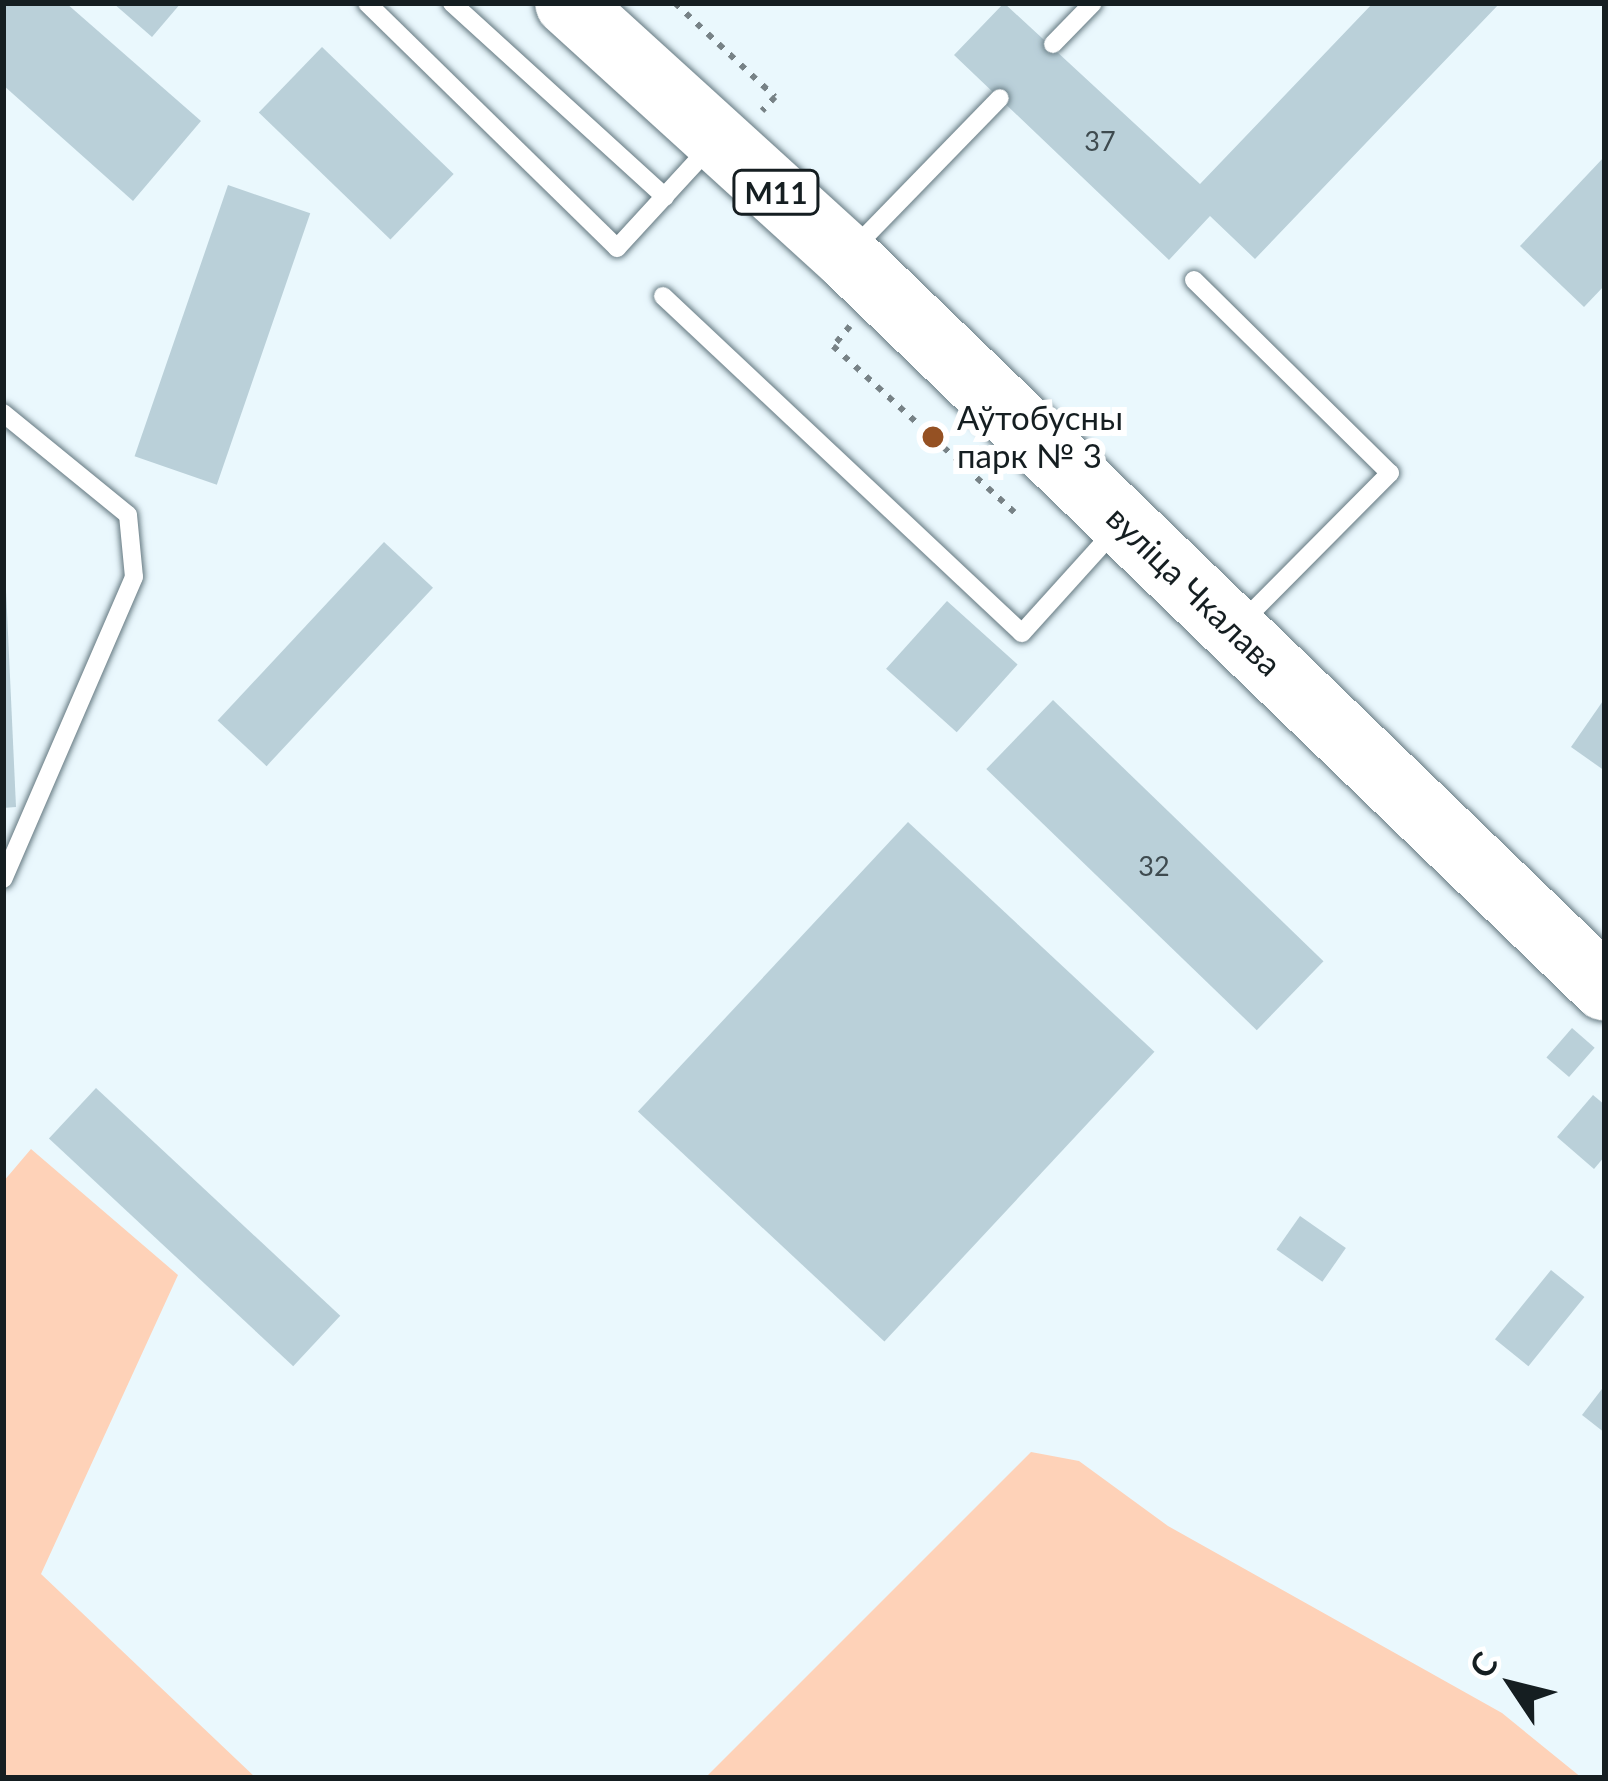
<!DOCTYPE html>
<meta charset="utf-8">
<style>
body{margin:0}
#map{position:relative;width:1608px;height:1781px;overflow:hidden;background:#eaf8fd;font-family:Lato,sans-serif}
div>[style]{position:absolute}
.green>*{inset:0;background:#fed2b8}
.building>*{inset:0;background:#bad0d9;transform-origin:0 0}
.path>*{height:6px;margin-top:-3px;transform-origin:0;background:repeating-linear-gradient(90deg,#778286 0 6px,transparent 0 15px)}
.roads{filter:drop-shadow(0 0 3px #647880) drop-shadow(0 0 3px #647880)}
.lane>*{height:18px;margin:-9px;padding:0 9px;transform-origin:9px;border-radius:9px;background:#fff}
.highway>*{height:66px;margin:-33px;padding:0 33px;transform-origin:33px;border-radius:33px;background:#fff}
.dots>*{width:33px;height:33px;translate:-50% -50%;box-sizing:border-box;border:6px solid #fff;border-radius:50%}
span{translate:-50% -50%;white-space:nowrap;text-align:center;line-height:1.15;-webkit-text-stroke:12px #fff;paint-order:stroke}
.number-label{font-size:27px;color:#3e4a4f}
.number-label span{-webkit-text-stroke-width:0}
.shield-label span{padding:3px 9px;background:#fff;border:3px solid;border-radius:9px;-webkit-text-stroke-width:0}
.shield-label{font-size:30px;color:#151e21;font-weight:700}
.poi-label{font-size:33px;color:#151e21}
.left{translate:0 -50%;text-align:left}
.street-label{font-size:33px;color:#151e21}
.frame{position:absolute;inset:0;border:6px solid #151e21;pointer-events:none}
.north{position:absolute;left:1452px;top:1625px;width:120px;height:120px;-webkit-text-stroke:9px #fff;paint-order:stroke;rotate:305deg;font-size:33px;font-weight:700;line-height:48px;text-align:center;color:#151e21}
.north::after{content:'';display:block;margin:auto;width:42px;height:54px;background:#151e21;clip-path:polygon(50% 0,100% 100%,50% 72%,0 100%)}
</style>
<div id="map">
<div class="green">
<i style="clip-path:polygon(31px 1149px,178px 1275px,41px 1574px,256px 1778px,3px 1778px,3px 1182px)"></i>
<i style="clip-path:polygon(1031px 1452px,1079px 1461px,1168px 1526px,1502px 1713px,1582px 1778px,705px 1778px)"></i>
</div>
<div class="building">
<i style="clip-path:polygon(3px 3px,66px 3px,201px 121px,133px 201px,3px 85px)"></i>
<i style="clip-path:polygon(113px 3px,181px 3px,152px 37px)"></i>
<i style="clip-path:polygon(1004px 3px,1200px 184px,1373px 3px,1500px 3px,1255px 259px,1210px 216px,1169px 260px,954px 55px)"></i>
<i style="left:322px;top:47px;width:183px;height:91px;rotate:44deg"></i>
<i style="clip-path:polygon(1605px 156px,1605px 285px,1584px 307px,1520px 246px)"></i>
<i style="left:228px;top:185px;width:87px;height:287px;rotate:19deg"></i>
<i style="clip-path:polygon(3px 525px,16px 807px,3px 808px)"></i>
<i style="left:384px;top:542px;width:67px;height:244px;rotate:43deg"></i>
<i style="left:947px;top:601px;width:95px;height:91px;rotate:42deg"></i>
<i style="clip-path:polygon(1605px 698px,1605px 771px,1571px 747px)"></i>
<i style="left:1053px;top:700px;width:376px;height:96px;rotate:44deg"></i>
<i style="left:908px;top:822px;width:337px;height:396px;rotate:43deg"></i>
<i style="left:1572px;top:1028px;width:30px;height:39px;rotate:41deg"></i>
<i style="left:96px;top:1088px;width:334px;height:69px;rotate:43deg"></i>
<i style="clip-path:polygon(1593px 1095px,1605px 1105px,1605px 1156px,1594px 1169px,1557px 1137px)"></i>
<i style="left:1300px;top:1216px;width:56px;height:41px;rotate:35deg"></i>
<i style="left:1551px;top:1270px;width:43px;height:89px;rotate:39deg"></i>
<i style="clip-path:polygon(1605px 1385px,1605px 1433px,1582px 1415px)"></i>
</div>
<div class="path">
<i style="left:675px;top:3px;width:137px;rotate:43.2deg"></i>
<i style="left:775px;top:97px;width:19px;rotate:133deg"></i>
<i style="left:850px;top:326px;width:26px;rotate:130deg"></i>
<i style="left:833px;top:346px;width:246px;rotate:42.5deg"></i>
</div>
<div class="roads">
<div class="lane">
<i style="left:367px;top:3px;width:350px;rotate:44.4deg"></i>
<i style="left:617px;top:248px;width:137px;rotate:-47.4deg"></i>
<i style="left:452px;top:3px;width:288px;rotate:42.3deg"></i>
<i style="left:1053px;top:44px;width:57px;rotate:-45.7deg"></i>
<i style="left:854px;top:248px;width:209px;rotate:-45.8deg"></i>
<i style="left:1194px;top:280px;width:275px;rotate:44.6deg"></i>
<i style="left:1390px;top:473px;width:210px;rotate:134.8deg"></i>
<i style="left:663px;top:296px;width:492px;rotate:43.2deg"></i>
<i style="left:1022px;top:633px;width:140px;rotate:-47.9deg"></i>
<i style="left:3px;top:413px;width:161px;rotate:39.2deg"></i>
<i style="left:128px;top:515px;width:62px;rotate:84.5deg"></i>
<i style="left:134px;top:577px;width:329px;rotate:113.4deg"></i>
</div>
<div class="highway">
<i style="left:568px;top:3px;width:376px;rotate:42.3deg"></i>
<i style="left:846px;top:256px;width:1054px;rotate:43.96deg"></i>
</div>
</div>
<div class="dots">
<i style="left:933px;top:437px;background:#955123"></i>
</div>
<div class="number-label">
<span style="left:1100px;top:141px">37</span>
<span style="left:1154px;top:866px">32</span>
</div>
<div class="shield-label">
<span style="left:776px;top:192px">М11</span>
</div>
<div class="poi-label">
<span class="left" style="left:957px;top:437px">Аўтобусны<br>парк № 3</span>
</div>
<div class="street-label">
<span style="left:1194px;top:591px;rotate:44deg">вуліца Чкалава</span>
</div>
<div class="frame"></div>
<div class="north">С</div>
</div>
